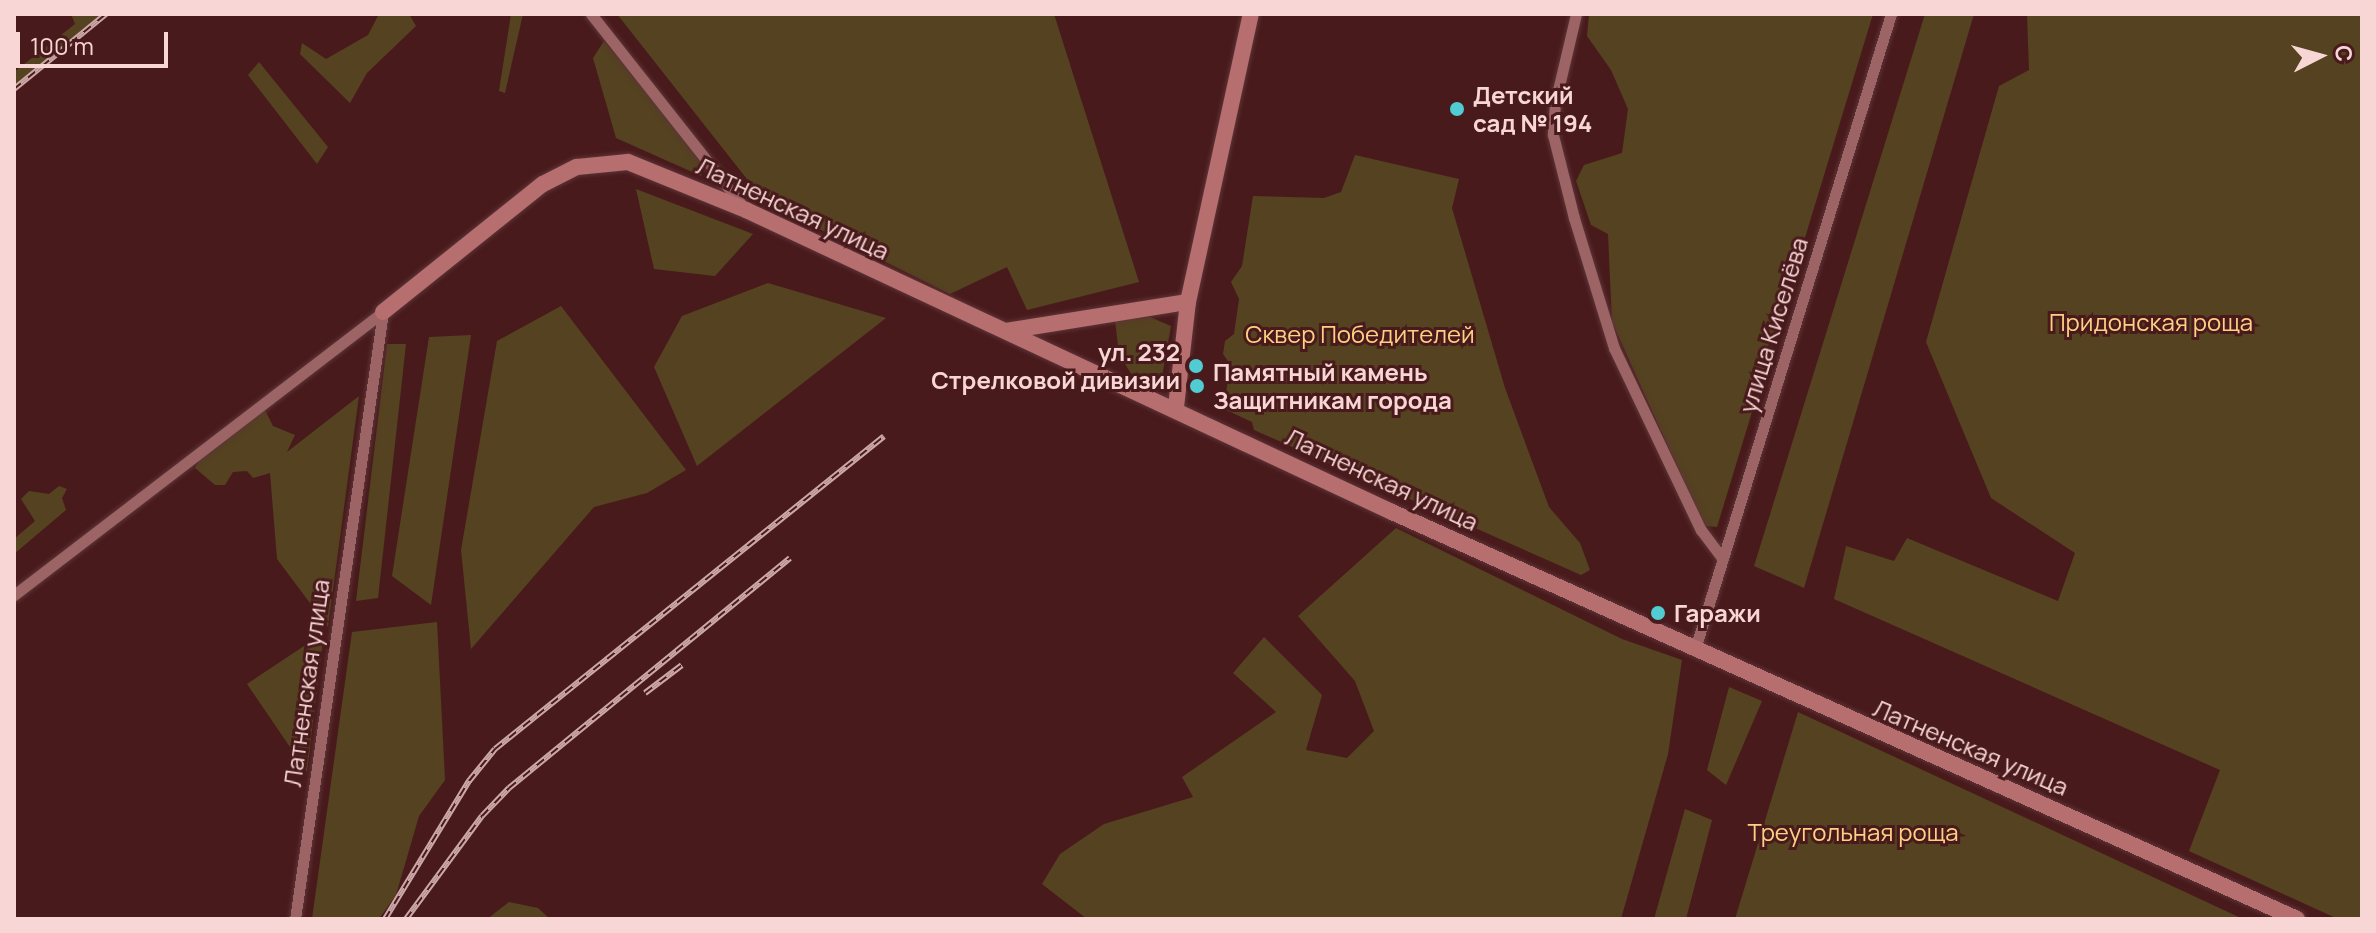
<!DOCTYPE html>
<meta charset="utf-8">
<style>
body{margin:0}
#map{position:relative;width:2376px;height:933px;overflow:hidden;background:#491a1c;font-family:Manrope,sans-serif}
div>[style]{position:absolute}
.green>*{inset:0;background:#554220}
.roads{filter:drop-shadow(0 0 2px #5d3538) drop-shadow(0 0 2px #5d3538)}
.street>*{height:11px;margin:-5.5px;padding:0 5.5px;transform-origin:5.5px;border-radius:5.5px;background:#9c6464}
.secondary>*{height:16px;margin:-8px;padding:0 8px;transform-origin:8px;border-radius:8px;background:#b66e6e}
.rail>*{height:6px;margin-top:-3px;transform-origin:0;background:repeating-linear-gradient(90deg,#491a1c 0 9px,#cda8a8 0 18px);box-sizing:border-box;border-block:2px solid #cda8a8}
.dots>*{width:22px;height:22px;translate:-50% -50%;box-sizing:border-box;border:4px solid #491a1c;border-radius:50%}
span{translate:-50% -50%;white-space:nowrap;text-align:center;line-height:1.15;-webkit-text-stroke:6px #491a1c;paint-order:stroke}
.poi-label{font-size:24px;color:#f7d6d5;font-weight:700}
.left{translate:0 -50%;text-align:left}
.right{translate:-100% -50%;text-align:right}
.street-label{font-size:24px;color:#f7d6d5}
.park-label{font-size:24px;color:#fdd084}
.frame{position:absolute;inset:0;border:16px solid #f7d6d5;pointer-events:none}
.north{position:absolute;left:2280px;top:16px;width:80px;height:80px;-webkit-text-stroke:6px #491a1c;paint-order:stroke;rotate:84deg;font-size:22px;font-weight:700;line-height:32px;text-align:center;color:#f7d6d5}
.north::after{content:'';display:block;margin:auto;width:28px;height:36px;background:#f7d6d5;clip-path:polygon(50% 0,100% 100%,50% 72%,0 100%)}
.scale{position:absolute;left:16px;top:32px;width:152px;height:36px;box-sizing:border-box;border:4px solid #f7d6d5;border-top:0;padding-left:10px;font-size:24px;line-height:28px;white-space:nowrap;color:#f7d6d5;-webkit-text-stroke:6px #491a1c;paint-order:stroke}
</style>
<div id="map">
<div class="green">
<i style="clip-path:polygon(71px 14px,96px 14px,100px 19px,14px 90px,14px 72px,75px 24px)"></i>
<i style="clip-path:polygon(379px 14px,409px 14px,416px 26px,367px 73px,350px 103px,300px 54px,302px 43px,326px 59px,368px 35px)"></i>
<i style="clip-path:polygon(511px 14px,523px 14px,505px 93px,499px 91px)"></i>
<i style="clip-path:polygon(617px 14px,1054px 14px,1139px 282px,1027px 310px,1007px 267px,950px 294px,765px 202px)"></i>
<i style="clip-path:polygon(1589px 14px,1873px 14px,1717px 527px,1704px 526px,1612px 322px,1608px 234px,1591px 225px,1576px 181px,1584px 165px,1622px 153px,1628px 109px,1611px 70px,1587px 36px)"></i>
<i style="clip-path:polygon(1925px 14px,1974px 14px,1804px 588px,1754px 566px)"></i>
<i style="clip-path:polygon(2027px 14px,2362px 14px,2362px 919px,2338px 919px,2189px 851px,2220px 770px,1834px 599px,1846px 546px,1894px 561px,1907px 538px,2058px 601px,2075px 553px,1991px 498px,1926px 342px,1999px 86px,2029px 70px)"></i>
<i style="clip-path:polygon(604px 41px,705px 163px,701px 176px,616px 138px,593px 58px)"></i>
<i style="clip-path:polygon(259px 62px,328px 147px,317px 164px,248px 75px)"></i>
<i style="clip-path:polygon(1355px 155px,1459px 179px,1452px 208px,1505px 388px,1549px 507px,1580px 543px,1590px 570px,1581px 575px,1254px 430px,1252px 422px,1224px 409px,1230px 364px,1223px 354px,1225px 341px,1234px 334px,1239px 299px,1231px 282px,1242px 266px,1253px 196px,1324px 198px,1341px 192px)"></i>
<i style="clip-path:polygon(636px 189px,753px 234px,715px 276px,654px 269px)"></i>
<i style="clip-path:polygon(768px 283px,886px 318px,697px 466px,654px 367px,682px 316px)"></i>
<i style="clip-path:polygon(561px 306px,686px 470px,647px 493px,594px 507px,471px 649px,461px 550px,497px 341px)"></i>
<i style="clip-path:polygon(1150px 317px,1171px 326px,1162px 377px,1154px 384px,1133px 377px,1119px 354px,1115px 320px)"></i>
<i style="clip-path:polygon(471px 335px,431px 605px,392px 576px,429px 337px)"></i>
<i style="clip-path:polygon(387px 344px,406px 344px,378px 598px,356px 601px)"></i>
<i style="clip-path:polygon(359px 396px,328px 627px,277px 559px,270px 473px,253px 478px,247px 471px,233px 472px,225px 485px,215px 485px,195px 468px,203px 454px,263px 406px,273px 426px,295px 435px,287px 452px)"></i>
<i style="clip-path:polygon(59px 486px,67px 489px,62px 498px,66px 510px,14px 554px,14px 539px,35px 521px,21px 499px,29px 491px,49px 494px)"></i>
<i style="clip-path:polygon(1396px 528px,1622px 639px,1682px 660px,1668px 754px,1621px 919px,1087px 919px,1042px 884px,1060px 854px,1104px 824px,1193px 797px,1182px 777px,1276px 712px,1233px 673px,1264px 637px,1322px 695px,1306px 750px,1347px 758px,1374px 731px,1355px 681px,1298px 616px)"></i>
<i style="clip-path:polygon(437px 622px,445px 780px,419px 816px,396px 895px,379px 919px,312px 919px,352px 632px)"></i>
<i style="clip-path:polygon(323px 640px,307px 772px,247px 684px,307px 644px)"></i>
<i style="clip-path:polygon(1729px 687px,1762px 701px,1726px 785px,1707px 770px)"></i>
<i style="clip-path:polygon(1798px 712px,2243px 919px,1735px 919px)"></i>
<i style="clip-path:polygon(1685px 809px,1712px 820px,1686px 919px,1654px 919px)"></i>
<i style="clip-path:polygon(509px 902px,538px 908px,550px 919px,487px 919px)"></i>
</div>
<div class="roads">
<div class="street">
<i style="left:591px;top:14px;width:247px;rotate:51.7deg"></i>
<i style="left:1576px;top:14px;width:91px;rotate:103.3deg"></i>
<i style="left:1555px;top:103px;width:32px;rotate:94deg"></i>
<i style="left:1553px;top:135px;width:86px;rotate:75.8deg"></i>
<i style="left:1574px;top:218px;width:136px;rotate:72.9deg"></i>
<i style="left:1614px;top:348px;width:202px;rotate:64.5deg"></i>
<i style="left:1701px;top:530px;width:36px;rotate:53deg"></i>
<i style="left:14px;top:595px;width:465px;rotate:-37.5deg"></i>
<i style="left:1695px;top:649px;width:665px;rotate:-72.85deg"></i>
<i style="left:295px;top:919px;width:613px;rotate:-81.75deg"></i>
</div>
<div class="secondary">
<i style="left:383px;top:312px;width:205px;rotate:-38.7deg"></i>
<i style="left:543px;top:184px;width:38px;rotate:-27deg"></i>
<i style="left:577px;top:167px;width:51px;rotate:-5.6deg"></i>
<i style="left:628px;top:162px;width:127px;rotate:22.1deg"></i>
<i style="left:746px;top:210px;width:713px;rotate:25.06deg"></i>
<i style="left:1392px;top:512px;width:992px;rotate:24.21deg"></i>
<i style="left:1006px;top:331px;width:184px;rotate:-9.1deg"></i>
<i style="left:1176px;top:407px;width:106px;rotate:-83.5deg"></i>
<i style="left:1188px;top:302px;width:295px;rotate:-77.7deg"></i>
</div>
</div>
<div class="rail">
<i style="left:14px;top:89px;width:119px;rotate:-39.2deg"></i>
<i style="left:645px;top:693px;width:46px;rotate:-37.1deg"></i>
<i style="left:385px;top:919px;width:162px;rotate:-58.7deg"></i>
<i style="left:469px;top:781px;width:41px;rotate:-50.9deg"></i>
<i style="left:495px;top:749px;width:499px;rotate:-38.8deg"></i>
<i style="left:406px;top:919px;width:128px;rotate:-53.6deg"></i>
<i style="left:482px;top:816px;width:39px;rotate:-46deg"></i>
<i style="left:509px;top:788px;width:363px;rotate:-39.3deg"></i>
</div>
<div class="dots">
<i style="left:1457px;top:109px;background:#51ccd3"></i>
<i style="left:1196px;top:366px;background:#51ccd3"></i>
<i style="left:1197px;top:386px;background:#51ccd3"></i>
<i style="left:1658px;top:613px;background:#51ccd3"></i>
</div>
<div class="poi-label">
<span class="left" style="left:1473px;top:109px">Детский<br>сад № 194</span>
<span class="right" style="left:1180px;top:366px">ул. 232<br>Стрелковой дивизии</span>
<span class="left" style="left:1213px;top:386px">Памятный камень<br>Защитникам города</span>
<span class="left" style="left:1674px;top:613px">Гаражи</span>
</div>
<div class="street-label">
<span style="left:793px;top:208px;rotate:25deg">Латненская улица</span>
<span style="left:1773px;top:325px;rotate:-73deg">улица Киселёва</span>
<span style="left:1382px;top:479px;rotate:25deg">Латненская улица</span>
<span style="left:306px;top:683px;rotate:-82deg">Латненская улица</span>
<span style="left:1971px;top:747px;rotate:23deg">Латненская улица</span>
</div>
<div class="park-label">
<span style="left:2151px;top:322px">Придонская роща</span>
<span style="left:1360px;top:334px">Сквер Победителей</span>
<span style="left:1853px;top:832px">Треугольная роща</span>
</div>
<div class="frame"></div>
<div class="north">С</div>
<div class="scale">100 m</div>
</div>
